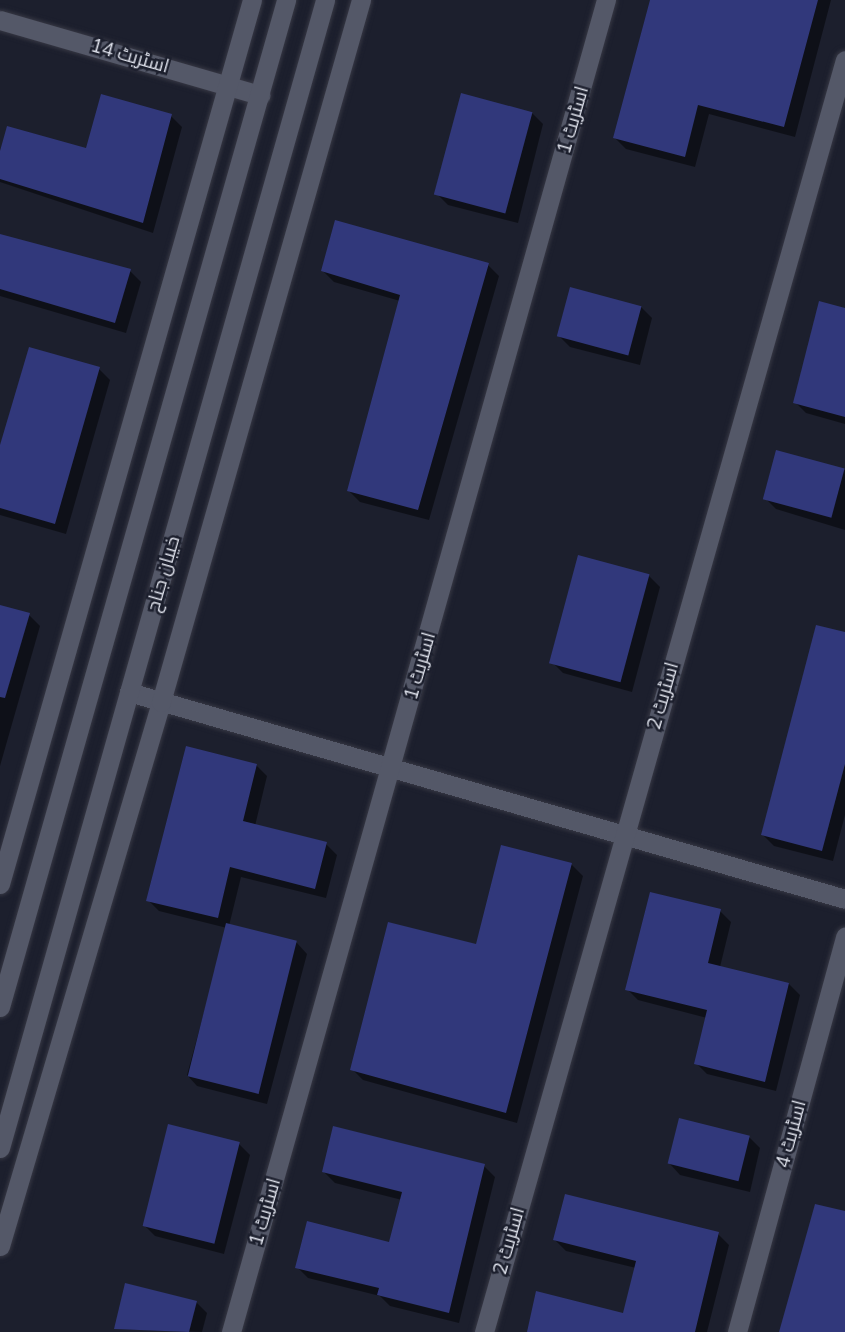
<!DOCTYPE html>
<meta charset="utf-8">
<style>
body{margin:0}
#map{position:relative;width:845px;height:1332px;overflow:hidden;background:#1c1f2d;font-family:Mulish,Cairo,sans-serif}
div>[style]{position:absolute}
.shadow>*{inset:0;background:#0007}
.building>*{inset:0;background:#31387b;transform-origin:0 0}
.roads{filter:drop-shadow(0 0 2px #373844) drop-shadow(0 0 2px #373844)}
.minor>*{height:19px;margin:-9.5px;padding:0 9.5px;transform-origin:9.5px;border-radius:9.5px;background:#545868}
.secondary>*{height:19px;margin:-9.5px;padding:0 9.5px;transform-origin:9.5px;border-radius:9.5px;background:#545868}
span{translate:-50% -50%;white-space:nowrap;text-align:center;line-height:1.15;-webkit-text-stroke:5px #1c1f2d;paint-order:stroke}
.street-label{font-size:19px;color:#dfe2ec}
</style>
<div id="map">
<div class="shadow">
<i style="clip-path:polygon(651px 0,831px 0,795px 137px,709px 114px,695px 167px,626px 149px,615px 138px)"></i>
<i style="clip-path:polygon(532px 113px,543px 124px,518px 223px,448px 205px,437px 194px)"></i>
<i style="clip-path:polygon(171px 116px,182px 127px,153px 233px,0 182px,0 157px,87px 150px)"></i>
<i style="clip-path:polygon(0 236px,130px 271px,141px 282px,126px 333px,0 296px)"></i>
<i style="clip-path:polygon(488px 265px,499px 276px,429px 520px,360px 502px,349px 491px,400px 301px,334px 282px,323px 271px)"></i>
<i style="clip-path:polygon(641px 307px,652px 318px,640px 365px,570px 347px,559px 336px)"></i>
<i style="clip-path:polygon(845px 310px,845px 424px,806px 413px,795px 402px)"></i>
<i style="clip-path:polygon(99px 369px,110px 380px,66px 534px,0 515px,0 448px)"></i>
<i style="clip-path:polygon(778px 452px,845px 470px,845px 530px,776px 509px,765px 498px)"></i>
<i style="clip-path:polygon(649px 576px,660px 587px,632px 692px,563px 673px,552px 662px)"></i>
<i style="clip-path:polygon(0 607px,29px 615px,40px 626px,0 766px)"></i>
<i style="clip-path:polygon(845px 634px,845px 815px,833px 861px,774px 846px,763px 835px)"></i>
<i style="clip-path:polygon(256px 765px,267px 776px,255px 826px,326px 844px,337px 855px,326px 898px,241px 877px,229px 926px,297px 943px,307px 954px,267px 1104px,197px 1086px,187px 1075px,227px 928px,159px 911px,148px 900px)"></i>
<i style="clip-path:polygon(502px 848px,572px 865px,583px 876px,517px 1123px,363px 1080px,352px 1069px,478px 946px)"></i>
<i style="clip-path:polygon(720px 911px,731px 922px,720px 967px,789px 984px,800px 995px,776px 1091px,707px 1074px,696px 1063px,707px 1018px,638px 1000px,627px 989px)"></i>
<i style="clip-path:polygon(749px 1137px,760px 1148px,750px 1192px,680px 1175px,670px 1164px)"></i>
<i style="clip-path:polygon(239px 1144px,250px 1155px,224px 1254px,155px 1236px,144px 1225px)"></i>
<i style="clip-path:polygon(484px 1166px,495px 1177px,459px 1323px,390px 1306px,380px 1296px,308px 1278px,297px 1267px,390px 1244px,402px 1200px,335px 1183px,324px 1172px)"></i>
<i style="clip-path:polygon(718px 1234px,729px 1245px,707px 1332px,528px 1332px,625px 1315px,636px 1268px,566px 1251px,555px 1240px)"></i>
<i style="clip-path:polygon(196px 1302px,207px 1313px,202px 1332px,116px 1329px)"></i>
</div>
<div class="building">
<i style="clip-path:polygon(650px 0,818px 0,784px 127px,698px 105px,685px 157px,613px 138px)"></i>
<i style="left:461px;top:93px;width:74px;height:105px;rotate:15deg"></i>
<i style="clip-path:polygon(101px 94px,172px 114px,143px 223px,0 179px,0 151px,7px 126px,86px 148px)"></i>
<i style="clip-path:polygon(335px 220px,489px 263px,418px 510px,347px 491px,400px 295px,321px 271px)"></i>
<i style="clip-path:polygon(0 234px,131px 269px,115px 323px,0 289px)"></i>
<i style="left:570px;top:287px;width:74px;height:51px;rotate:15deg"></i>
<i style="clip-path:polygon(819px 301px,845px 308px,845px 417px,793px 403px)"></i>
<i style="clip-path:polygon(29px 347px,100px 367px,55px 524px,0 508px,0 445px)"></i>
<i style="left:776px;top:450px;width:71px;height:51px;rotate:15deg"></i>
<i style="left:578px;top:555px;width:74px;height:112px;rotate:15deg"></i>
<i style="clip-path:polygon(0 605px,30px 613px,5px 698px,0 697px)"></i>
<i style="clip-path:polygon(816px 625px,845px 632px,845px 764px,822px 851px,761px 835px)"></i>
<i style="clip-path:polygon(186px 746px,257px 764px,243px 821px,327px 842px,315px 889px,230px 867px,218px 918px,146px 901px)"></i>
<i style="clip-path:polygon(501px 845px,572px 863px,506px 1113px,350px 1070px,388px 922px,476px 944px)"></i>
<i style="clip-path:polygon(650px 892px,721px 909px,708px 963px,789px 983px,765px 1082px,694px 1064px,707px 1010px,625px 990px)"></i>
<i style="left:226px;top:923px;width:73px;height:158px;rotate:14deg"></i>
<i style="left:679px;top:1118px;width:73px;height:47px;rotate:14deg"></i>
<i style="left:168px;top:1124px;width:74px;height:105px;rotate:14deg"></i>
<i style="clip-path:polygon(333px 1126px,485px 1164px,449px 1313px,377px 1295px,379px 1288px,295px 1268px,307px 1221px,389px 1242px,402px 1192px,322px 1172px)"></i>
<i style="clip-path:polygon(565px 1194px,719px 1232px,695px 1332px,527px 1332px,536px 1291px,623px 1313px,636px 1261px,553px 1240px)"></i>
<i style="clip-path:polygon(815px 1204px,845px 1211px,845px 1332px,779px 1332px)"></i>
<i style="clip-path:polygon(125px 1283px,197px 1301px,189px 1332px,114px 1329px)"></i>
</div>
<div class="roads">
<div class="minor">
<i style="left:0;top:20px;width:271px;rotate:16.1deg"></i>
<i style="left:129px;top:692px;width:745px;rotate:16.12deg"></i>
<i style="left:0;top:884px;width:919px;rotate:-74.09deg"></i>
<i style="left:0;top:1246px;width:567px;rotate:-73.51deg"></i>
<i style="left:161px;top:702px;width:730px;rotate:-74.1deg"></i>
<i style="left:231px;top:1332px;width:1384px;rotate:-74.28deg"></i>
<i style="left:484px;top:1332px;width:1322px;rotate:-74.16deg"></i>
<i style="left:737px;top:1332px;width:410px;rotate:-74.7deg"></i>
</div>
<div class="secondary">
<i style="left:0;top:1007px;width:1047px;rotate:-74.14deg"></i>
<i style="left:0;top:1148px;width:1193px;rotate:-74.19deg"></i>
</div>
</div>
<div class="street-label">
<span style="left:130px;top:56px;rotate:16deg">اسٹریٹ 14</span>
<span style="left:573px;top:120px;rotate:-74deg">اسٹریٹ 1</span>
<span style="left:163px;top:574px;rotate:-74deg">خیبان جناح</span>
<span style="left:420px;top:666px;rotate:-74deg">اسٹریٹ 1</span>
<span style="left:663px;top:696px;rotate:-74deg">اسٹریٹ 2</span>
<span style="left:791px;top:1134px;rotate:-75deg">اسٹریٹ 4</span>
<span style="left:265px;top:1212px;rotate:-74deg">اسٹریٹ 1</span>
<span style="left:509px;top:1241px;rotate:-74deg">اسٹریٹ 2</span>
</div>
</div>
